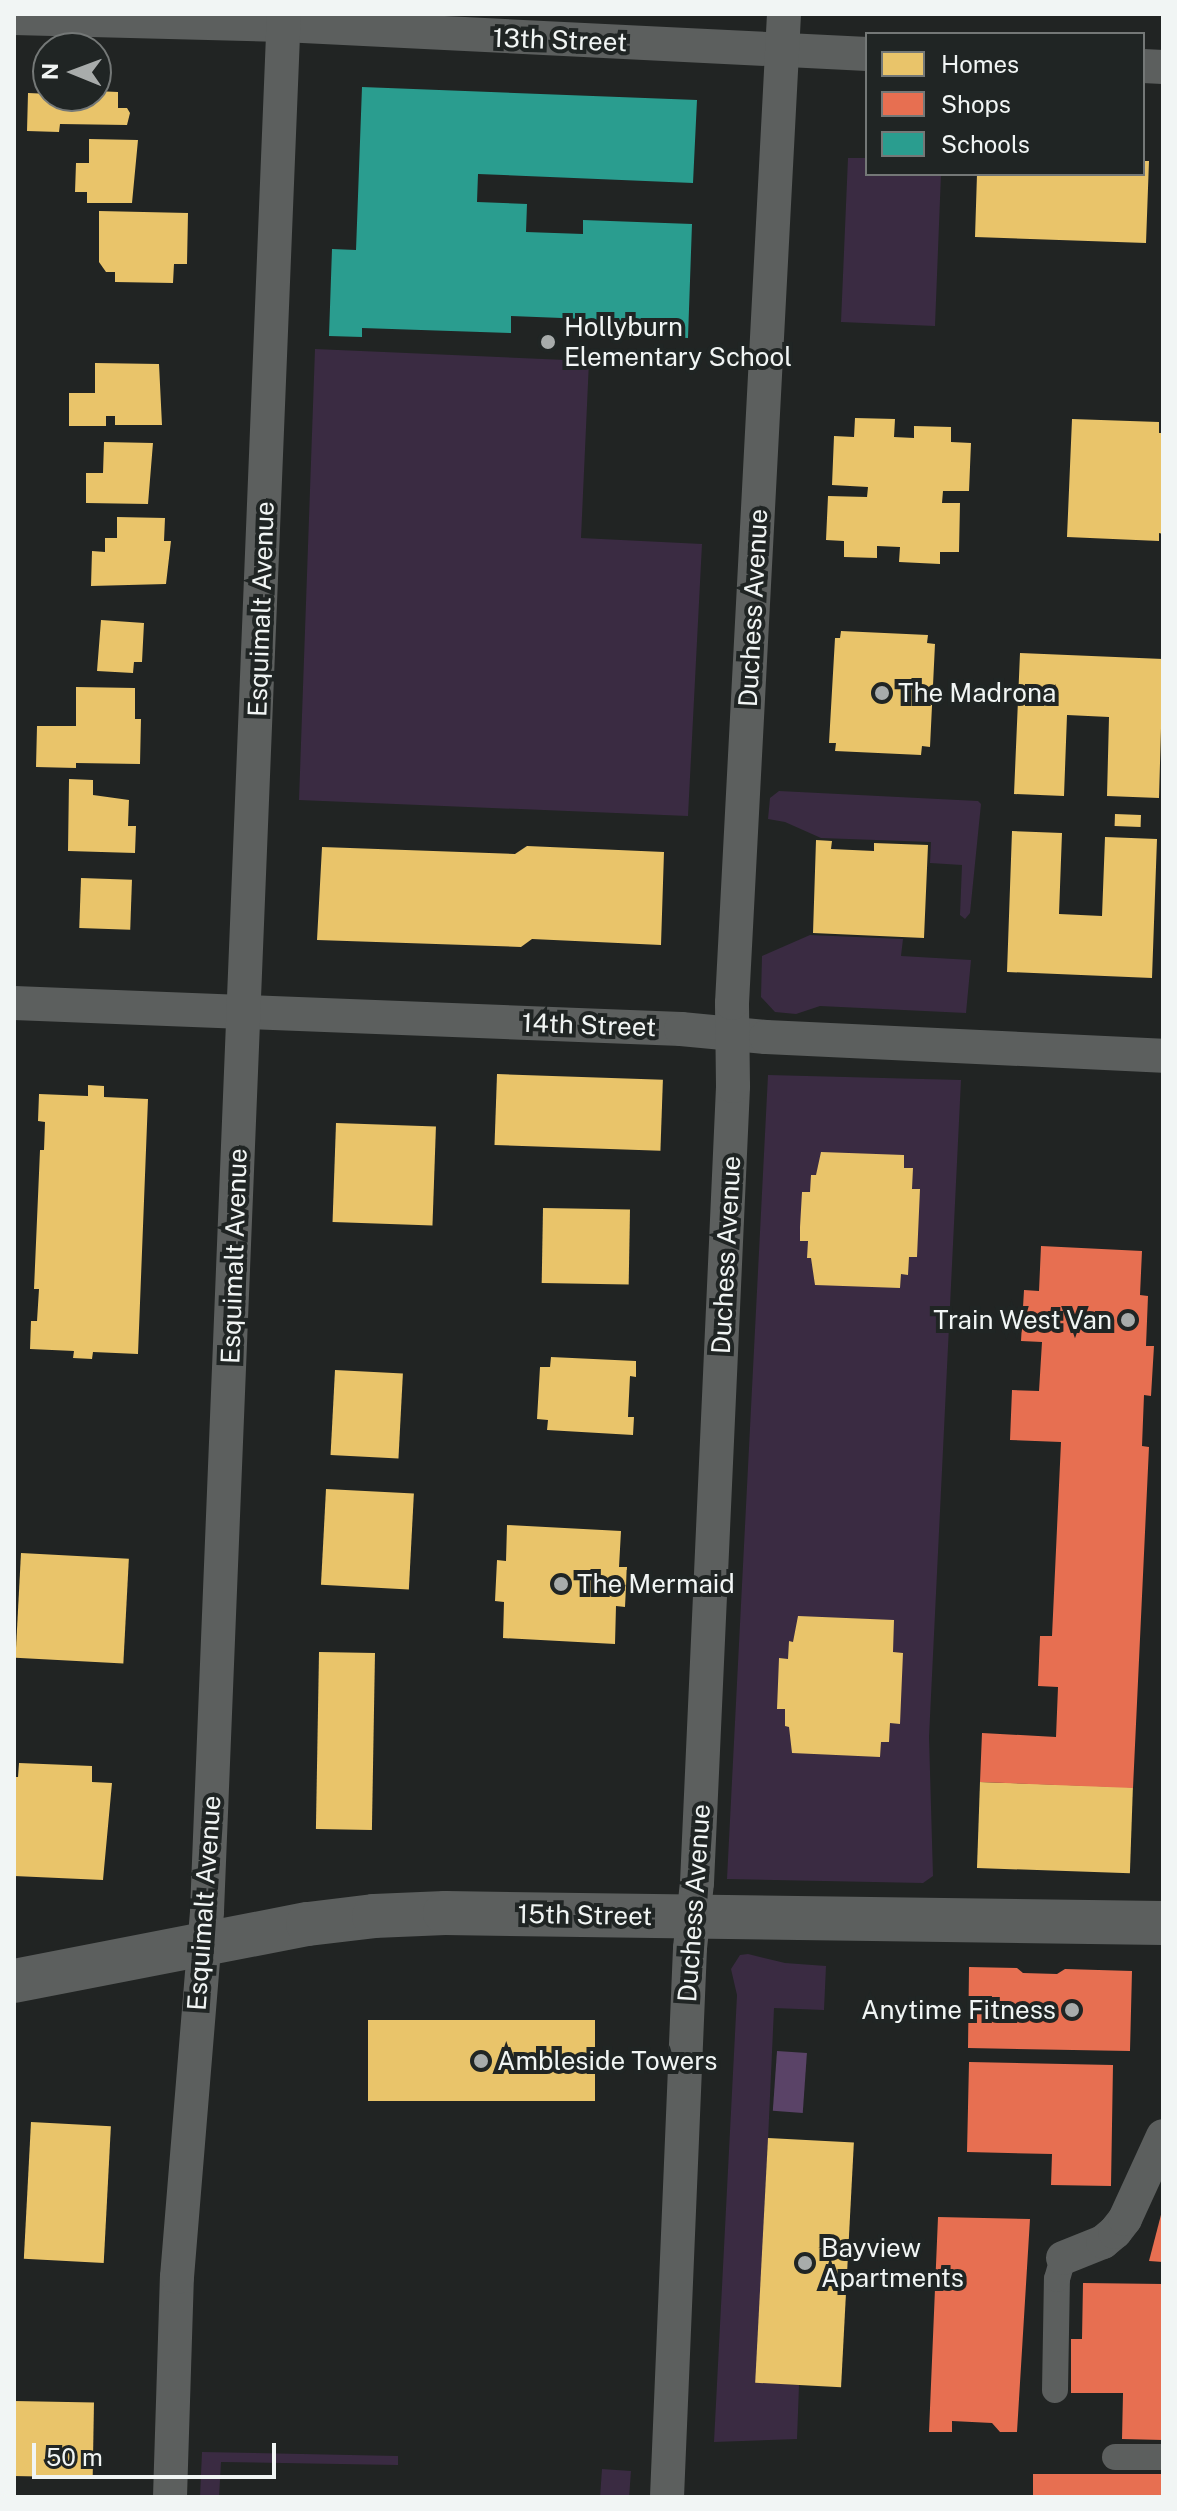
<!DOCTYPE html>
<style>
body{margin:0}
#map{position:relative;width:1177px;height:2511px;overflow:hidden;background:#212423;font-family:"Public Sans",sans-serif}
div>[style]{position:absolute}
.green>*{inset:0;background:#3a2b42;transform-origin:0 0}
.water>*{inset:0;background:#5a4367;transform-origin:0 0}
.homes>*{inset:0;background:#e9c46a;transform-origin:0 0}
.shops>*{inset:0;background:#e76f51;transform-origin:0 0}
.schools>*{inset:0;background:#2a9d8f}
.pedestrian>*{height:26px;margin:-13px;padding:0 13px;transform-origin:13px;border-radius:13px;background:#5c5f5e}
.minor>*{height:34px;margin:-17px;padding:0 17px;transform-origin:17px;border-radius:17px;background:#5c5f5e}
.secondary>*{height:44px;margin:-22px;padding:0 22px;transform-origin:22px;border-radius:22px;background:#5c5f5e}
.dots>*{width:22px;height:22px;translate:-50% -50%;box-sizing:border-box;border:4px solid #202524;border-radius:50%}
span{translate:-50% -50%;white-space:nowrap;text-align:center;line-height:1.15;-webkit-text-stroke:8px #202524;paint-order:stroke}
.street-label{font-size:26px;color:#f1f5f4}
.poi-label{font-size:26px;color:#f1f5f4}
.left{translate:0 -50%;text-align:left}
.right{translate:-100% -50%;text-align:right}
.frame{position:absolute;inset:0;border:16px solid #f1f5f4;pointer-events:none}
.legend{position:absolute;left:865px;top:32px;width:280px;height:144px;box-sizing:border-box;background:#202524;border:2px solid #747877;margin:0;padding:10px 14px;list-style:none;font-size:24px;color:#f1f5f4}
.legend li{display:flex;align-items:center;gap:16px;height:40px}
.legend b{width:40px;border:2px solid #747877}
.north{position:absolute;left:32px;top:32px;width:80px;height:80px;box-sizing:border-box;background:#202524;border:2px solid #747877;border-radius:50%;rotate:271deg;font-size:22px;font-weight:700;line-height:32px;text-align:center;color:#f1f5f4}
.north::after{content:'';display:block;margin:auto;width:28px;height:36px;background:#a8acab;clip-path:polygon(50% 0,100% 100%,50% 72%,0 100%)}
.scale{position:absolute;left:32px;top:2443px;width:244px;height:36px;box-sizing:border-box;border:4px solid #f1f5f4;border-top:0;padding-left:10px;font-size:24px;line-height:28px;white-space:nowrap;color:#f1f5f4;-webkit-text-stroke:6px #202524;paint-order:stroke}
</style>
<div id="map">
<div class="green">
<i style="clip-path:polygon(848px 158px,867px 158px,867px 174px,941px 174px,935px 326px,841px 322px)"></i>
<i style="clip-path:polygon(315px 349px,589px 361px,581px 538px,702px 544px,688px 816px,299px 800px)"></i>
<i style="clip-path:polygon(779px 791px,978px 801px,981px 804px,970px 913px,965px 919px,960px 915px,962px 865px,930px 863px,931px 842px,821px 838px,785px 822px,768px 819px,770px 798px)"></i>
<i style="clip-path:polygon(810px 935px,903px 939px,901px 956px,971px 960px,966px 1013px,820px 1006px,796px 1014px,775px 1012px,761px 997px,762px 956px)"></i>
<i style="clip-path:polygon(768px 1075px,961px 1080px,929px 1737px,933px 1876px,923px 1883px,727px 1879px)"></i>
<i style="clip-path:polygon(748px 1954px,785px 1963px,826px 1966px,824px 2010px,774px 2008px,757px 2382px,799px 2385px,797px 2439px,714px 2442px,737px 1995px,731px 1969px,740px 1955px)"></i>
<i style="clip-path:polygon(202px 2452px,398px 2456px,398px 2465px,221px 2462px,219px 2497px,200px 2497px)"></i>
<i style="left:602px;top:2469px;width:29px;height:28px;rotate:4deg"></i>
</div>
<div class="water">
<i style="left:777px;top:2051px;width:30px;height:60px;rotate:4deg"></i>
</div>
<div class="homes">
<i style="clip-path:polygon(96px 91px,118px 92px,118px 108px,127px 108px,130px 113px,127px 125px,60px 124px,59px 132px,27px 131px,28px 93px,96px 96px)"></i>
<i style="clip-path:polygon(89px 139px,138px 140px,132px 203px,87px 203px,87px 192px,75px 192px,76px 163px,89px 163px)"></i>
<i style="clip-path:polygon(1143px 161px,1149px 161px,1146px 243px,975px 237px,977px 174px,1143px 174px)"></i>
<i style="clip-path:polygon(99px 211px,188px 213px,187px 264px,174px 264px,173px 283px,115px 282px,115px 272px,106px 272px,99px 262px)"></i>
<i style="clip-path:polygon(95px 363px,159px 364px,162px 425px,115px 425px,115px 416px,106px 416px,106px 426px,69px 426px,69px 393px,95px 393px)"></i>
<i style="clip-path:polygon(855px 418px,895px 419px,894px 437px,914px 438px,914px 426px,951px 427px,951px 442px,971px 443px,969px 491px,943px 491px,942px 503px,960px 503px,959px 552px,940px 552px,940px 564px,899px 562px,900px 547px,877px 546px,877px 558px,844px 557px,844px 541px,826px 540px,828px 496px,867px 497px,868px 487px,832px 485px,834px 436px,854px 437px)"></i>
<i style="clip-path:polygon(1072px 419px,1159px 422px,1159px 433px,1163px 433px,1163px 534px,1159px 533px,1159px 541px,1067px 537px)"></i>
<i style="clip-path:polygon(104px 442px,153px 443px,148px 504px,86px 503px,86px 473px,103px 473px)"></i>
<i style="clip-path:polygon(117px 517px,165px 518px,164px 541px,171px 541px,166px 584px,91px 586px,92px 551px,105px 552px,105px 538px,117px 538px)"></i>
<i style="clip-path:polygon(101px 620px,144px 623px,142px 662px,134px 662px,133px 673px,97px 671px)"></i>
<i style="clip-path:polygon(841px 631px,928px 635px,927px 643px,935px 644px,930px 747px,922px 746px,921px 755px,835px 751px,836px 743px,829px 743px,835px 638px,840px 638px)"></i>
<i style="clip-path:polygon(1020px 653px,1163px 659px,1159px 798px,1107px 796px,1109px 717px,1067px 715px,1064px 796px,1014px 794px)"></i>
<i style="clip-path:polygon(76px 687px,135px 688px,135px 719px,141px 719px,140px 764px,76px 763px,76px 768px,36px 767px,37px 726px,76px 726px)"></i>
<i style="clip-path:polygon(69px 779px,93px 780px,93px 795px,129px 800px,128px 826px,136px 826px,135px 853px,68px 851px)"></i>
<i style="left:1115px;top:814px;width:26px;height:12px;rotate:2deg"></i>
<i style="clip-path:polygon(1012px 831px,1062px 833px,1059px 914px,1102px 916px,1105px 837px,1157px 839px,1152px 978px,1007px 972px)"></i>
<i style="clip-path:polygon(816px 840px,832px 841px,831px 849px,874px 851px,874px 843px,928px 845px,924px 938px,813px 933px)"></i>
<i style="clip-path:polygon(527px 846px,664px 852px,661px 945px,532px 939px,521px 947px,317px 940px,322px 847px,515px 854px)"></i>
<i style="left:81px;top:878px;width:51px;height:50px;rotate:2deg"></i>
<i style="left:497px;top:1074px;width:166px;height:71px;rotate:2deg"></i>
<i style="clip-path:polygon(88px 1085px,104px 1086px,104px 1097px,148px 1099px,138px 1354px,93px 1352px,92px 1359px,73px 1358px,74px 1351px,30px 1349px,31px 1321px,37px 1321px,39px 1289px,34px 1289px,40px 1150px,44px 1150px,45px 1122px,38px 1121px,39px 1094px,88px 1096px)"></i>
<i style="left:336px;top:1123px;width:100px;height:99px;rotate:2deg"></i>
<i style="clip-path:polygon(821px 1152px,904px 1155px,904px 1168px,913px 1168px,912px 1189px,920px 1189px,917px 1257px,909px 1257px,908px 1275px,901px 1274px,900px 1288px,815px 1285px,811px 1258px,807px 1258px,808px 1241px,800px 1241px,800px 1227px,802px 1192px,810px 1192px,811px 1175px,816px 1175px)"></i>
<i style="left:543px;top:1208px;width:87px;height:75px;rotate:1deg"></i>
<i style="clip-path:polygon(551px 1357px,636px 1361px,636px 1377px,630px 1376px,628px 1417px,634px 1417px,633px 1435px,547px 1430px,548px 1420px,537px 1419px,540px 1367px,550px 1367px)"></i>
<i style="left:335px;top:1370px;width:68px;height:85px;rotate:3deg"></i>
<i style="left:326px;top:1489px;width:88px;height:96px;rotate:3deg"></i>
<i style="clip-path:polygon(507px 1525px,621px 1531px,619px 1567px,627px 1567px,625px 1607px,616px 1606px,615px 1644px,503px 1638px,504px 1602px,495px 1601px,497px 1560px,506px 1561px)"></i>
<i style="left:21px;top:1553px;width:108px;height:105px;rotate:3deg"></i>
<i style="clip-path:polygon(798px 1616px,894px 1620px,893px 1652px,903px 1653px,900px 1724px,890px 1723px,889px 1742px,881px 1742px,880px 1757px,792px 1753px,789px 1727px,785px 1726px,785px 1709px,777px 1709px,779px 1658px,788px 1659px,789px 1641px,793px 1642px)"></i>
<i style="left:319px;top:1652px;width:56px;height:177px;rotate:1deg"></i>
<i style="clip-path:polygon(19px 1763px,92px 1766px,92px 1782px,112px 1783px,103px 1880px,14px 1876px,14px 1777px,18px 1777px)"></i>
<i style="left:980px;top:1782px;width:153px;height:86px;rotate:2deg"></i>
<i style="left:368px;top:2020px;width:227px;height:81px"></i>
<i style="left:31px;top:2122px;width:80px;height:137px;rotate:3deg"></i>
<i style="left:768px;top:2138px;width:86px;height:245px;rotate:3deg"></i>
<i style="left:14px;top:2401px;width:80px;height:75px;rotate:1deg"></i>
</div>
<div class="shops">
<i style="clip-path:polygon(1041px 1246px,1142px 1251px,1140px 1295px,1148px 1296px,1146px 1346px,1154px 1346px,1151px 1396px,1144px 1395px,1142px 1446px,1149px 1447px,1133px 1788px,980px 1782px,982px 1733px,1056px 1737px,1058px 1687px,1038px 1686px,1040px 1636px,1052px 1636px,1061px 1442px,1010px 1440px,1012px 1390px,1039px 1391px,1042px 1342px,1021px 1341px,1024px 1290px,1039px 1291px)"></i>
<i style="clip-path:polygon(969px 1967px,1017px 1968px,1023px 1973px,1057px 1974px,1065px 1969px,1132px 1971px,1130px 2051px,968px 2048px)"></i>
<i style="clip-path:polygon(969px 2062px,1113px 2065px,1111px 2186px,1051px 2185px,1052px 2154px,967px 2152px)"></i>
<i style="clip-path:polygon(1162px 2211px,1163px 2262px,1149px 2261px)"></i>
<i style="clip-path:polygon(938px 2217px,1030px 2219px,1017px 2432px,1000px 2432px,992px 2423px,952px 2421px,952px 2432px,929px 2432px)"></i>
<i style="clip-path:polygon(1083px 2283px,1163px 2284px,1163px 2440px,1122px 2439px,1123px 2393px,1071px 2393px,1071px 2339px,1082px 2339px)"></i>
<i style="left:1033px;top:2474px;width:130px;height:23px"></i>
</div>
<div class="schools">
<i style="clip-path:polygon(362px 87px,697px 100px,693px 183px,478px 174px,477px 202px,527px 204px,526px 232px,583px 234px,583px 220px,692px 224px,688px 338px,586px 334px,587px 319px,511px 316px,511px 333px,362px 328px,362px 337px,329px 336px,332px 249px,356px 250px)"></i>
</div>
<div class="pedestrian">
<i style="left:1055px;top:2390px;width:111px;rotate:-89deg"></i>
<i style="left:1057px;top:2279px;width:22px;rotate:-74deg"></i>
<i style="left:1115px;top:2457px;width:48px"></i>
</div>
<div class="minor">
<i style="left:14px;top:18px;width:269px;rotate:1.5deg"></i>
<i style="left:283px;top:25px;width:585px;rotate:2.84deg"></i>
<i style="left:1143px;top:66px;width:20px;rotate:3deg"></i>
<i style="left:14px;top:1003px;width:668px;rotate:2.23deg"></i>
<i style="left:681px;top:1029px;width:85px;rotate:5.4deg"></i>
<i style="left:766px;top:1037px;width:397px;rotate:2.7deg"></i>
<i style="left:1063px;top:2258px;width:43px;rotate:-21.8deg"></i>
<i style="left:1103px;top:2242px;width:16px;rotate:-40deg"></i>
<i style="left:1115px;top:2232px;width:16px;rotate:-52deg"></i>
<i style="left:1125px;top:2219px;width:91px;rotate:-65.4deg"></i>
<i style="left:170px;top:2497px;width:220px;rotate:-88.2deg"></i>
<i style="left:177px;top:2277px;width:367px;rotate:-85.3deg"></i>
<i style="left:207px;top:1911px;width:1899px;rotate:-87.68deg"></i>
<i style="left:667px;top:2497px;width:549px;rotate:-87.6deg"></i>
<i style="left:690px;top:1948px;width:65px;rotate:-83.9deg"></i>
<i style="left:697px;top:1883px;width:798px;rotate:-87.41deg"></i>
<i style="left:733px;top:1086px;width:83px;rotate:-90.7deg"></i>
<i style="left:732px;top:1003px;width:990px;rotate:-86.99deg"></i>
</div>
<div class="secondary">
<i style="left:14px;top:1981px;width:299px;rotate:-11deg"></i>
<i style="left:308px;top:1924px;width:66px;rotate:-6.9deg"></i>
<i style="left:374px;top:1916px;width:71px;rotate:-2.4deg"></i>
<i style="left:445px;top:1913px;width:718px;rotate:0.8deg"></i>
</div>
<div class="dots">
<i style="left:548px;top:342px;background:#a8acab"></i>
<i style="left:882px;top:693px;background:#a8acab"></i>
<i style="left:1128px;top:1320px;background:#a8acab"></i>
<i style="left:561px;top:1584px;background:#a8acab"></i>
<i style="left:1072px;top:2010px;background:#a8acab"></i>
<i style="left:481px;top:2061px;background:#a8acab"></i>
<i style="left:805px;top:2263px;background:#a8acab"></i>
</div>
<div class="street-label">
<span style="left:560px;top:40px;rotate:2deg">13th Street</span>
<span style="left:753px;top:608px;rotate:-87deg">Duchess Avenue</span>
<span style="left:261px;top:609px;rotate:-88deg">Esquimalt Avenue</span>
<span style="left:589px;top:1025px;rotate:2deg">14th Street</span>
<span style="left:726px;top:1255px;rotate:-87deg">Duchess Avenue</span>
<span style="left:234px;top:1256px;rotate:-88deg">Esquimalt Avenue</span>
<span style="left:204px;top:1903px;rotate:-86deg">Esquimalt Avenue</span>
<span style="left:694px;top:1903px;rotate:-86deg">Duchess Avenue</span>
<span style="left:585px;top:1915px;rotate:1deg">15th Street</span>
</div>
<div class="poi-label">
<span class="left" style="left:564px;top:342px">Hollyburn<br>Elementary School</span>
<span class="left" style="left:898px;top:693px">The Madrona</span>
<span class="right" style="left:1112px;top:1320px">Train West Van</span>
<span class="left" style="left:577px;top:1584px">The Mermaid</span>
<span class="right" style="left:1056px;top:2010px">Anytime Fitness</span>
<span class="left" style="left:497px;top:2061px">Ambleside Towers</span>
<span class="left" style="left:821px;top:2263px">Bayview<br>Apartments</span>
</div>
<div class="frame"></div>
<ul class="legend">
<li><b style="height:22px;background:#e9c46a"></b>Homes</li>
<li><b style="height:22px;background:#e76f51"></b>Shops</li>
<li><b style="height:22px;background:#2a9d8f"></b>Schools</li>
</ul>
<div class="north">N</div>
<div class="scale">50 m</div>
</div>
